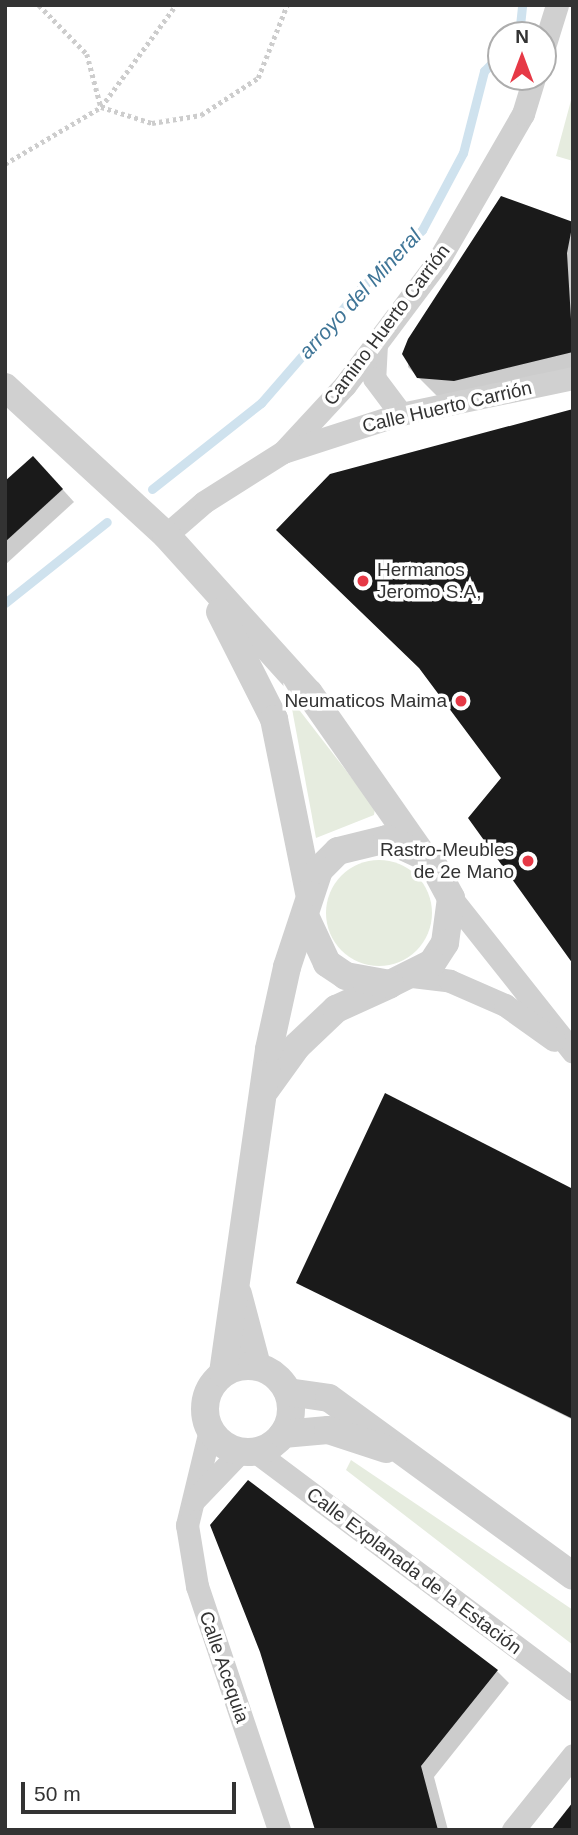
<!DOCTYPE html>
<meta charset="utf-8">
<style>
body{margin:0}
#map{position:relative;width:578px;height:1835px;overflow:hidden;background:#fff;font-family:Arial,sans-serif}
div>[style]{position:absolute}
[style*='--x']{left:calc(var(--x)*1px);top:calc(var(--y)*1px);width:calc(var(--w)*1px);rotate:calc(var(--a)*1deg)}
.green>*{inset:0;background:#e6ecdf}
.round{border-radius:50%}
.shadow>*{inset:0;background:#0003}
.stream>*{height:9px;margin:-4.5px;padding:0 4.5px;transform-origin:4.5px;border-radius:4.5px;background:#cfe2ee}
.building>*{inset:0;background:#1a1a1a}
.path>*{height:4.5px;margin-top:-2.25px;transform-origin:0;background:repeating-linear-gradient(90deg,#cdcdcd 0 3.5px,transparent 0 7px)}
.minor>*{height:23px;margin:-11.5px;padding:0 11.5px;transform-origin:11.5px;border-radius:11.5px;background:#d0d0d0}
.tertiary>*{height:28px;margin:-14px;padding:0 14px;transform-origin:14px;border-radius:14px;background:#d0d0d0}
.tertiary>.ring{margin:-14px;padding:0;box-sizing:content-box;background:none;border:28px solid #d0d0d0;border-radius:50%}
.dots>*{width:19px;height:19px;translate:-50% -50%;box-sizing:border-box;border:4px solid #fff;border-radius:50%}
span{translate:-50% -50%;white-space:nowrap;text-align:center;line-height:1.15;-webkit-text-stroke:7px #fff;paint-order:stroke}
.street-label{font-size:19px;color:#333}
.poi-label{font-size:19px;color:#333}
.left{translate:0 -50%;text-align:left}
.right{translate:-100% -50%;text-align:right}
.water-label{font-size:21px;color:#3f7597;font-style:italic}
.frame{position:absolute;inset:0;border:7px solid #333;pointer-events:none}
.north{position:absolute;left:487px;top:21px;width:70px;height:70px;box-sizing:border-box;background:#fff;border:2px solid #adadad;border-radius:50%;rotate:0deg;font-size:19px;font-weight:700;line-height:28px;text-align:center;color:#333}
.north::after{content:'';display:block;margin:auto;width:24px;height:32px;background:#e63946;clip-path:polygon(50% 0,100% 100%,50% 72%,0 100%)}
.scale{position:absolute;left:21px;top:1782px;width:215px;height:32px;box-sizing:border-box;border:4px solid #333;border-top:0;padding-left:9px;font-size:21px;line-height:24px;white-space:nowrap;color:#333;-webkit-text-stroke:5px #fff;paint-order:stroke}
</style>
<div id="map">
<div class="green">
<i style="clip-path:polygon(573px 93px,573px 161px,556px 156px)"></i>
<i style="clip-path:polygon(290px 698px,375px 808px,374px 815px,316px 838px)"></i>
<i class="round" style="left:326px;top:860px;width:106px;height:106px"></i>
<i style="clip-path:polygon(351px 1460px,573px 1610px,573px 1645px,346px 1470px)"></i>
</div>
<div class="shadow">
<i style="clip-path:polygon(502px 199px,573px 225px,573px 378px,437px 396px,408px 367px,409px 339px)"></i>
<i style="clip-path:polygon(45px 470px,74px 502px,5px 565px,5px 483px)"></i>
<i style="clip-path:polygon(573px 1191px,573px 1420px,298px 1283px)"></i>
<i style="clip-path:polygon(497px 1671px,509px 1683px,434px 1777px,448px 1830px,317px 1830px)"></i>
</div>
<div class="stream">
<i style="--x:519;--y:35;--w:30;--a:-84"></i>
<i style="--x:152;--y:489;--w:139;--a:-38.3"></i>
<i style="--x:261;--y:403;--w:151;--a:-49"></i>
<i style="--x:360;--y:289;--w:86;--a:-43.6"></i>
<i style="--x:422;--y:230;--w:87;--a:-62"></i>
<i style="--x:463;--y:153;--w:85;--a:-75.6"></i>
<i style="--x:484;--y:71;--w:24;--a:-45"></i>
<i style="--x:5;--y:603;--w:130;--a:-38.5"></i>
</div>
<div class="building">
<i style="clip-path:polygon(501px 196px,573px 222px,567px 253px,573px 352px,454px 381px,417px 378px,402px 354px,408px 339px)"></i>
<i style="clip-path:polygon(573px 409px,573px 964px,468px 818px,501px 778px,419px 668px,276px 530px,330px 474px)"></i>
<i style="clip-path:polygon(33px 456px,63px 489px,5px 542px,5px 481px)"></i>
<i style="clip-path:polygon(385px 1093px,573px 1189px,573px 1419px,296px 1283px)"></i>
<i style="clip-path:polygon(248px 1480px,498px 1670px,421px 1766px,438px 1830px,315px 1830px,260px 1652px,210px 1525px)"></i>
<i style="clip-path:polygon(573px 1802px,573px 1830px,551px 1830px)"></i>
</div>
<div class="path">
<i style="--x:39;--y:5;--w:69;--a:45.6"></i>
<i style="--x:87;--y:54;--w:55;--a:75.2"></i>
<i style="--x:101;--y:107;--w:127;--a:-53.7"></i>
<i style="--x:5;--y:164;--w:112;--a:-30.7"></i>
<i style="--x:101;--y:107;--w:53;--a:17.4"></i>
<i style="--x:152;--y:123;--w:50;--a:-9.3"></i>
<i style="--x:201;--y:115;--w:68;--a:-33"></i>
<i style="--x:258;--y:78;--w:79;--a:-68.3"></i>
</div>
<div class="minor">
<i style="--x:543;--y:50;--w:47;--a:-72.7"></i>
<i style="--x:376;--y:344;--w:34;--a:93"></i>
<i style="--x:374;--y:378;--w:45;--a:53.1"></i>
<i style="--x:283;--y:452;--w:91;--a:-47.2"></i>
<i style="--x:345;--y:385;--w:155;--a:-53.1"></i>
<i style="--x:438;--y:261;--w:170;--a:-60"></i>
<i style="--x:523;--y:114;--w:39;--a:-73"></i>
<i style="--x:166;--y:535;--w:50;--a:-41"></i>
<i style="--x:204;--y:502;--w:93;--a:-32.3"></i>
<i style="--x:283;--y:452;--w:124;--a:-17.9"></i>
<i style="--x:401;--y:414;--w:176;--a:-11.8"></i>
<i style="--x:451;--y:898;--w:196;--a:51.6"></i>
<i style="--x:412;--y:976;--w:38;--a:7"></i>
<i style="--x:450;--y:981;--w:60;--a:23.6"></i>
<i style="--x:505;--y:1005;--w:60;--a:35.5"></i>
<i style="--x:210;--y:1430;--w:98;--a:103.6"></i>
<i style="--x:187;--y:1525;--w:62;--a:80.7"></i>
<i style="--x:197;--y:1586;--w:257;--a:71.4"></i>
<i style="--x:256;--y:1452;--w:396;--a:36.8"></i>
<i style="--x:195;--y:1499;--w:65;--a:-46.2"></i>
<i style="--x:513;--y:1830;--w:96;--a:-51.3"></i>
</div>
<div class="tertiary">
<i style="--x:5;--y:387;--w:219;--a:42.6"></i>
<i style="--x:166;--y:535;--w:213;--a:47.9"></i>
<i style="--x:309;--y:693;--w:192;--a:55"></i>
<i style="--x:220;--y:612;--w:120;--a:63.2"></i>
<i style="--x:274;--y:719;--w:177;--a:78.6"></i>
<i style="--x:266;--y:1089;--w:53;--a:-54.2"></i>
<i style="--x:297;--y:1046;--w:54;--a:-43.5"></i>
<i style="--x:336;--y:1009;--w:58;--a:-24.4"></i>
<i style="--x:238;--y:1294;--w:74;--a:75.2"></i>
<i class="ring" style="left:205px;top:1366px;width:58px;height:58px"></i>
<i style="--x:223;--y:1373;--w:327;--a:-81.9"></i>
<i style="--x:269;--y:1049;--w:84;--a:-77.6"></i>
<i style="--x:287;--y:967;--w:102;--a:-71.7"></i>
<i style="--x:319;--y:870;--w:27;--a:-45"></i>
<i style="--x:338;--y:851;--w:50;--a:-13.8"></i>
<i style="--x:387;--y:839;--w:47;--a:24.9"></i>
<i style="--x:430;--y:859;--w:44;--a:61.7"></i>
<i style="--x:451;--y:898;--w:45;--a:97.6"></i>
<i style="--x:445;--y:943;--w:24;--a:123"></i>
<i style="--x:432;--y:963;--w:47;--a:153.4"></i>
<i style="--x:390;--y:984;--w:45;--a:-169.7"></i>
<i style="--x:346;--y:976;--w:23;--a:-146"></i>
<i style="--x:327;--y:963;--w:50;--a:-115"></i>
<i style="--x:288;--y:1392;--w:41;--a:8.3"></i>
<i style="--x:329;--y:1398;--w:302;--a:36.1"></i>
<i style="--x:283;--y:1434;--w:45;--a:-5.1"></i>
<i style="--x:328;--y:1430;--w:61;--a:18.1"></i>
</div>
<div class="dots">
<i style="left:363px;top:581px;background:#e63946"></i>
<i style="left:461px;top:701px;background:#e63946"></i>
<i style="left:528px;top:861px;background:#e63946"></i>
</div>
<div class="street-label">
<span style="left:387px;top:325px;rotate:-53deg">Camino Huerto Carrión</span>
<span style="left:447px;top:407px;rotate:-13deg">Calle Huerto Carrión</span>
<span style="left:414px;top:1571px;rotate:37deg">Calle Explanada de la Estación</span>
<span style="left:224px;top:1667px;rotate:71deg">Calle Acequia</span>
</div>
<div class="poi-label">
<span class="left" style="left:377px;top:581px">Hermanos<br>Jeromo S.A,</span>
<span class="right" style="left:447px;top:701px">Neumaticos Maima</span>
<span class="right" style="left:514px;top:861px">Rastro-Meubles<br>de 2e Mano</span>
</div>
<div class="water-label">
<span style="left:360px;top:294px;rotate:-47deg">arroyo del Mineral</span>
</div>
<div class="frame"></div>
<div class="north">N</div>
<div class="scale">50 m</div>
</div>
